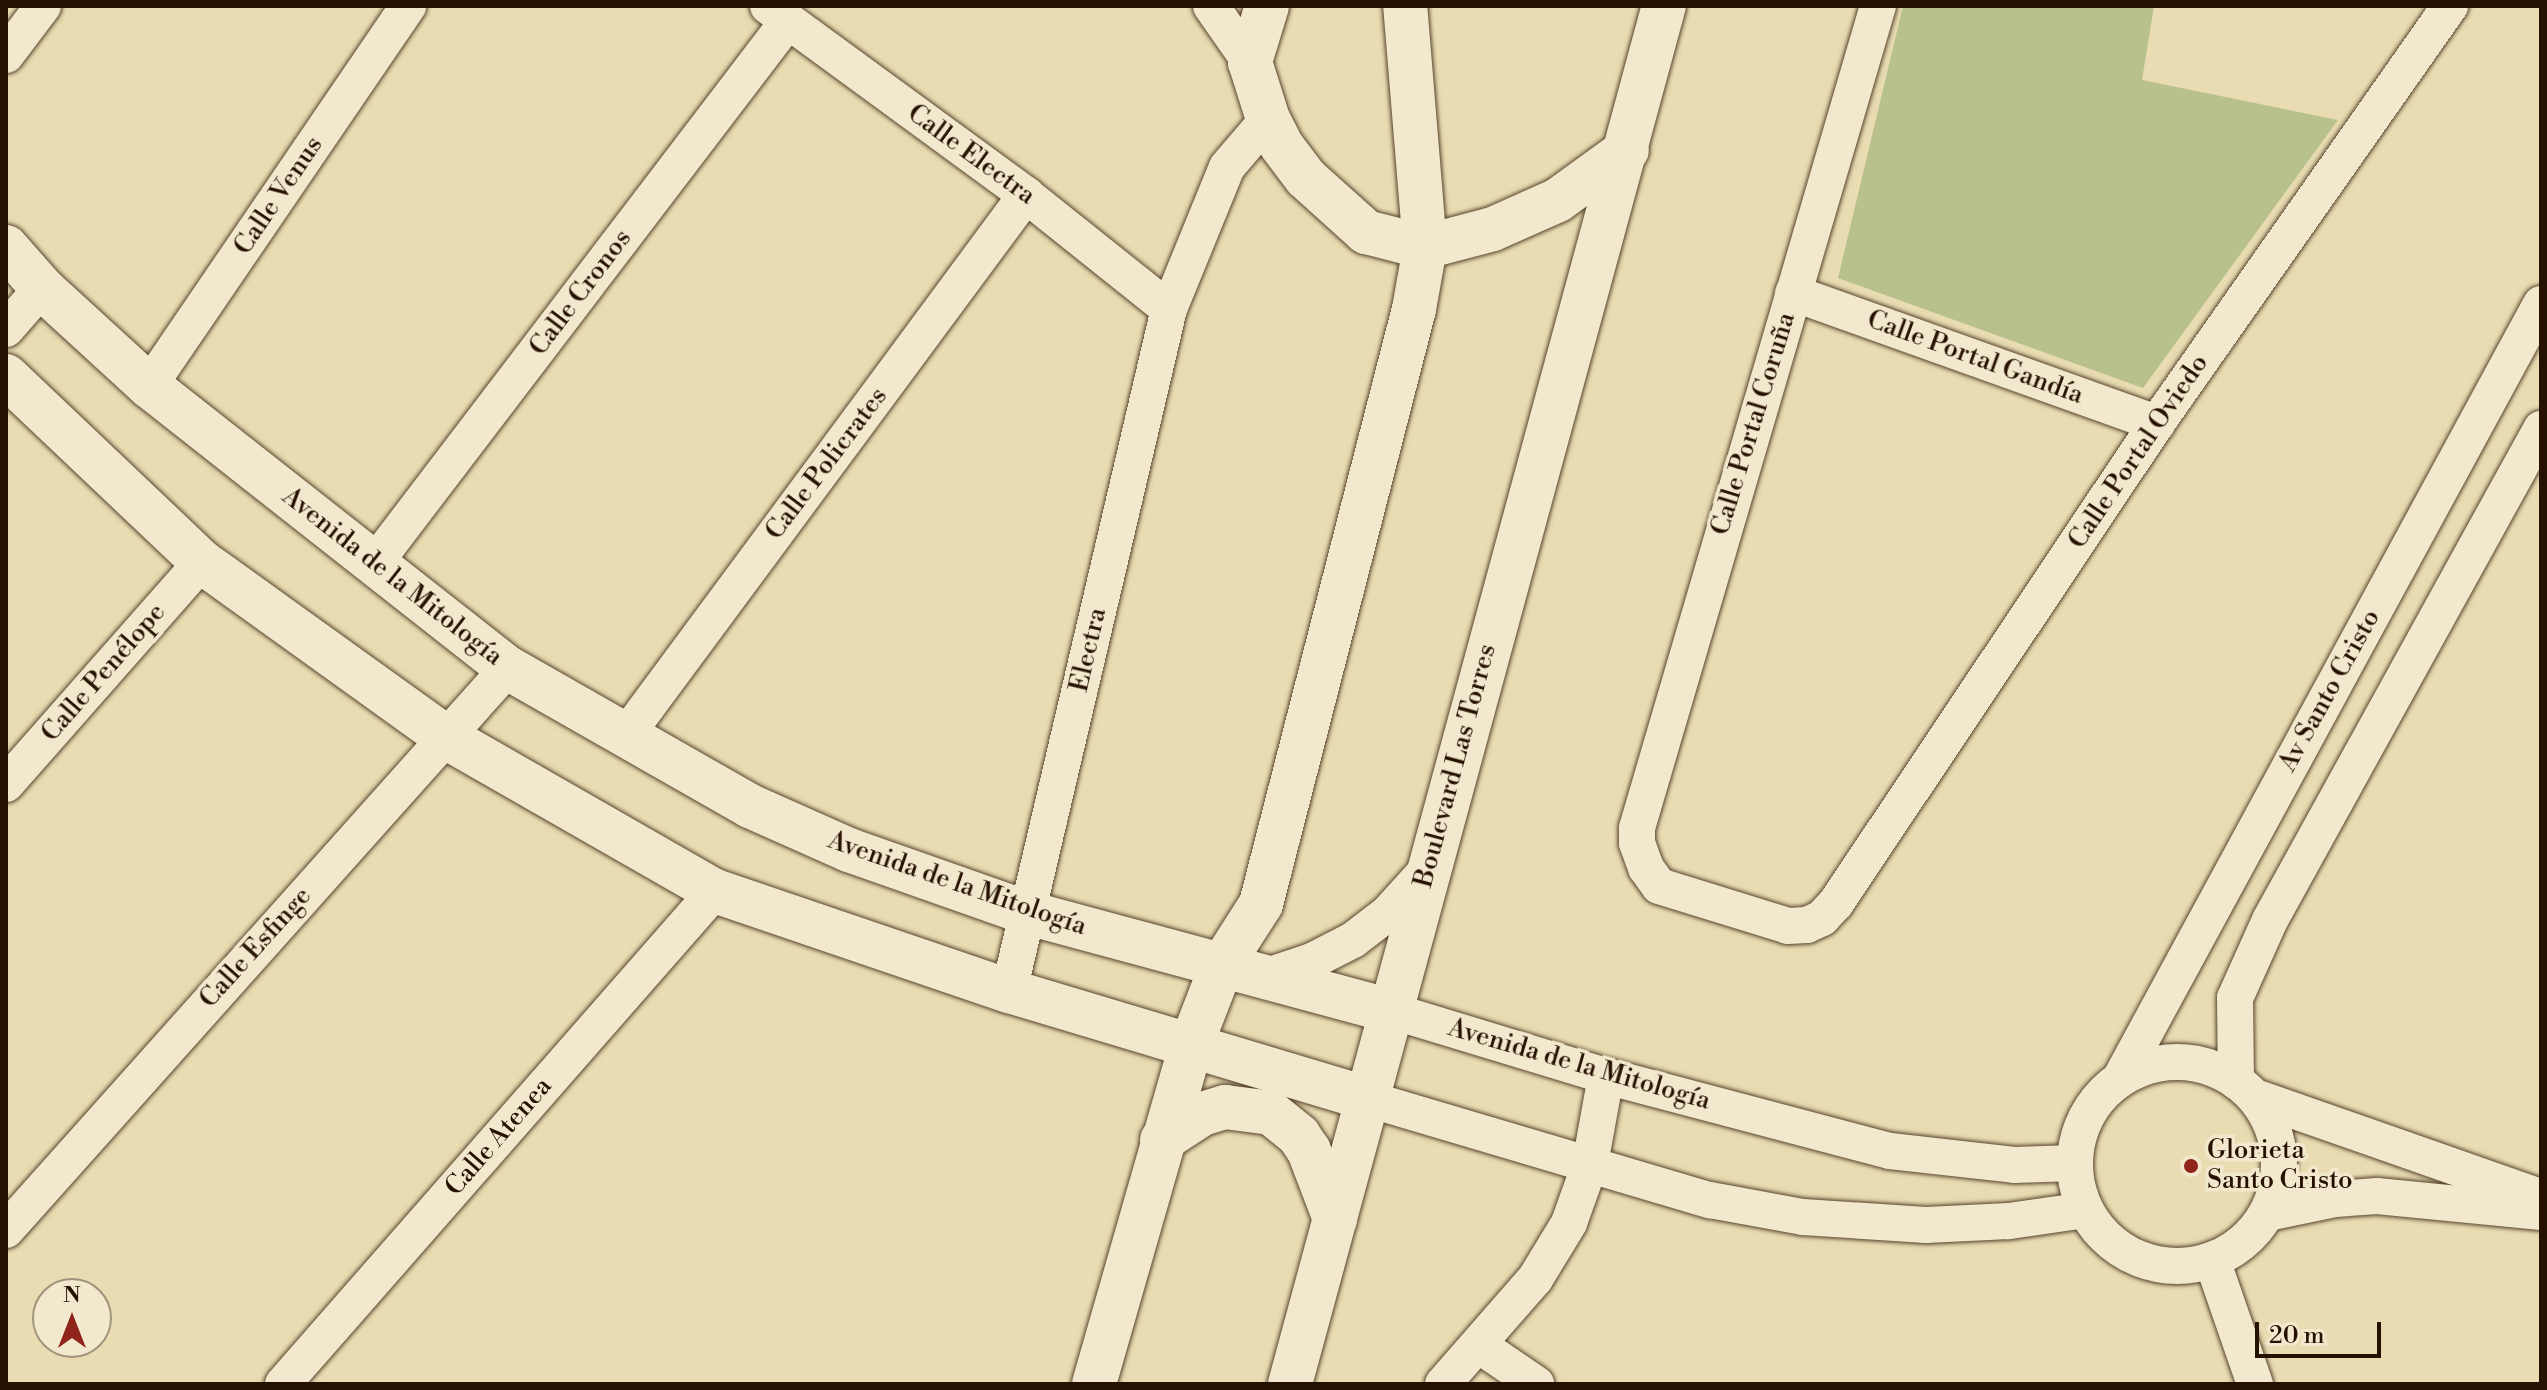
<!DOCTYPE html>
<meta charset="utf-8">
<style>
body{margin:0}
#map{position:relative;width:2547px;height:1390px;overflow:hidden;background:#e9dcb2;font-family:"Libre Bodoni",serif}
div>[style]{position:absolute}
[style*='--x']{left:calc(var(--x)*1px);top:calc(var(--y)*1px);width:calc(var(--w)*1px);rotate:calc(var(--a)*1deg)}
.green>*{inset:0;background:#b8c08b}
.roads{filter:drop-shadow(0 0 2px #57442d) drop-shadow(0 0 2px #57442d)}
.minor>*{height:36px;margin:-18px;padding:0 18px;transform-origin:18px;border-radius:18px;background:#f1e8cd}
.minor>.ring{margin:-18px;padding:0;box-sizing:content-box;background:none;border:36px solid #f1e8cd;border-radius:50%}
.tertiary>*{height:44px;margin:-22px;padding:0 22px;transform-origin:22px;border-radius:22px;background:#f1e8cd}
.secondary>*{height:44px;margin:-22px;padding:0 22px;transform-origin:22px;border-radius:22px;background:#f1e8cd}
.dots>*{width:22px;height:22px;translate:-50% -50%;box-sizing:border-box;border:4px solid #f1e8cd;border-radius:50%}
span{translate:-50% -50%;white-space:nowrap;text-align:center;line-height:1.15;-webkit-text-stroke:7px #f1e8cd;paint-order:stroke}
.street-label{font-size:26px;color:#261101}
.poi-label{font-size:26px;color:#261101}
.left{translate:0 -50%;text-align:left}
.frame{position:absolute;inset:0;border:8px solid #261101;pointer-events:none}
.north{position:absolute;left:32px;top:1278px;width:80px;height:80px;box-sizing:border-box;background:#f1e8cd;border:2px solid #a0927b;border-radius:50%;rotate:0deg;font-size:22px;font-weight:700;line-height:32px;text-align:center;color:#261101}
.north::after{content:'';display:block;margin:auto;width:28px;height:36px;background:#8f2418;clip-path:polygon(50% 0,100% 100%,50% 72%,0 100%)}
.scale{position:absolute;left:2255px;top:1322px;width:126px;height:36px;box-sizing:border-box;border:4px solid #261101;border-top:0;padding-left:10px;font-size:24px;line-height:28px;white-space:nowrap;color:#261101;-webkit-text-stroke:6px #f1e8cd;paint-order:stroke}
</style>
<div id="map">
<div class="green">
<i style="clip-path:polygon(1903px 6px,2154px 6px,2142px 80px,2338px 120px,2143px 388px,1838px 278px)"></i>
</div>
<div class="roads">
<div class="minor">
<i style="--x:768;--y:6;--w:320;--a:36.2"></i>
<i style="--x:1026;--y:195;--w:183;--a:38.6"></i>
<i style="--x:1211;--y:6;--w:68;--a:55.1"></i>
<i style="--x:1878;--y:6;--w:857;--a:106.34"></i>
<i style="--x:1637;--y:828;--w:15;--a:90"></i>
<i style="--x:1637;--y:843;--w:27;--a:70"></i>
<i style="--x:1646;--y:868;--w:22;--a:54"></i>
<i style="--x:1659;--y:886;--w:135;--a:17.2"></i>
<i style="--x:1788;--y:926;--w:19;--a:-3"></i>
<i style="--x:1807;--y:925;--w:17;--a:-25"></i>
<i style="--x:1822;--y:918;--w:21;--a:-47"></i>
<i style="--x:1836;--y:903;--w:577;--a:-56.23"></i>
<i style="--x:2157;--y:423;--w:510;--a:-54.91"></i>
<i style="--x:6;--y:55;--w:61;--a:-52.9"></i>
<i style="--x:1793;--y:293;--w:387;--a:19.7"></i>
<i style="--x:6;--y:329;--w:55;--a:-48.7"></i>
<i style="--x:149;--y:386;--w:460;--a:-55.7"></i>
<i style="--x:374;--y:564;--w:683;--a:-52.68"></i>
<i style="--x:627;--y:734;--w:671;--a:-53.49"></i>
<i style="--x:6;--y:784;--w:296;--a:-48.6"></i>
<i style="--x:1264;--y:977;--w:51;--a:-18.4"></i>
<i style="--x:1312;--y:961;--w:46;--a:-27.1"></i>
<i style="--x:1353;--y:940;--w:44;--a:-37.6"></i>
<i style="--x:1388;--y:913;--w:57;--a:-47.9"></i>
<i style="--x:1009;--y:991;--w:701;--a:-76.8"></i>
<i style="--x:1169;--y:309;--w:153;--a:-67.8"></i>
<i style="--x:1227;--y:167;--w:63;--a:-49.5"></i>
<i style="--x:1392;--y:1011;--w:224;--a:16.9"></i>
<i style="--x:1606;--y:1076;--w:294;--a:14.8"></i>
<i style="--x:1890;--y:1151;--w:125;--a:6.4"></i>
<i style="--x:2014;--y:1165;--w:60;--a:-1.9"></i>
<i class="ring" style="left:2075px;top:1062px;width:168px;height:168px"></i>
<i style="--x:2120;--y:1079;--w:882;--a:-61.49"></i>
<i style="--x:2236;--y:1081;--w:83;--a:-90.7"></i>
<i style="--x:2235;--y:998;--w:85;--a:-65.8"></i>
<i style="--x:2270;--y:920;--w:561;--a:-61.1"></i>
<i style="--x:2255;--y:1097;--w:303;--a:19.3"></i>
<i style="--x:1368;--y:1099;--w:357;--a:16.5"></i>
<i style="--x:1710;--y:1200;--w:95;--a:10.4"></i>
<i style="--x:1803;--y:1217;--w:123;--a:3.7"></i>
<i style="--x:1926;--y:1225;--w:83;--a:-2.8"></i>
<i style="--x:2009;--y:1221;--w:77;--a:-8.2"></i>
<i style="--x:2267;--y:1213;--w:69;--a:-11.6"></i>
<i style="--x:2335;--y:1199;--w:42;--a:-4.1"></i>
<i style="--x:2377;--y:1196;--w:165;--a:5.6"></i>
<i style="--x:6;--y:1230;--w:754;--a:-48.23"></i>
<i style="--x:2212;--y:1260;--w:131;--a:70.9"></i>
<i style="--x:1480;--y:1346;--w:68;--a:34.2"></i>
<i style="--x:283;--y:1384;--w:655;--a:-48.77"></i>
<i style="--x:1443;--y:1384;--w:140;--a:-48.8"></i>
<i style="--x:1535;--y:1279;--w:66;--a:-58.7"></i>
<i style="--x:1569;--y:1223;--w:63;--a:-70.4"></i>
<i style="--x:1590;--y:1164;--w:89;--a:-79.7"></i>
</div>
<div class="tertiary">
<i style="--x:6;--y:247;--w:55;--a:48.7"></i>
<i style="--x:42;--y:288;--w:145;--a:42.5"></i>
<i style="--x:149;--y:386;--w:457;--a:38.2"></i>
<i style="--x:508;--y:668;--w:279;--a:29.7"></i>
<i style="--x:750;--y:806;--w:108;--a:24"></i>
<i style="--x:849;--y:850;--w:190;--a:19.4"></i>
<i style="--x:1028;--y:913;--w:377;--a:15.1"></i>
<i style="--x:6;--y:376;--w:270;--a:43.5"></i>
<i style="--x:202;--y:562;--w:298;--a:35.7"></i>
<i style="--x:444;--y:736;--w:312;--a:29.8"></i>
<i style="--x:715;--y:891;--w:311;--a:18.8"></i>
<i style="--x:1009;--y:991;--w:375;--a:16.7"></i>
<i style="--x:1162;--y:1140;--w:48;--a:-33"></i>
<i style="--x:1202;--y:1114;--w:24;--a:-17"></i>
<i style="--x:1225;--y:1107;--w:46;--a:7.4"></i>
<i style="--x:1271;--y:1113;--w:36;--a:39"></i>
<i style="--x:1299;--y:1136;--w:18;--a:56"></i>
<i style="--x:1309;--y:1151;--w:73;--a:69.1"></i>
</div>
<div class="secondary">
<i style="--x:1267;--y:6;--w:59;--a:106.9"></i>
<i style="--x:1250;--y:62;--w:60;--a:72.5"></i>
<i style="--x:1268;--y:119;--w:29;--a:63"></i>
<i style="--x:1281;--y:145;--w:41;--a:52.9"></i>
<i style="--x:1306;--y:178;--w:81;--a:42"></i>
<i style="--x:1366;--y:232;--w:61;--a:14.3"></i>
<i style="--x:1425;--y:247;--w:70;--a:-14.8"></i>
<i style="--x:1493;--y:229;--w:71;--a:-24"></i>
<i style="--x:1558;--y:200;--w:85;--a:-35.9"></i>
<i style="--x:1094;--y:1384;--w:353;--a:-74"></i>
<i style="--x:1191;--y:1045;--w:86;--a:-68.8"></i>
<i style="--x:1222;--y:965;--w:72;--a:-57.4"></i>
<i style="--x:1261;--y:904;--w:614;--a:-75.58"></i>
<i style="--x:1414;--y:309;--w:63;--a:-79.9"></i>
<i style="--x:1425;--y:247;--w:242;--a:-94.7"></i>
<i style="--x:1290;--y:1384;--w:1428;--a:-74.82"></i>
</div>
</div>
<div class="dots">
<i style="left:2191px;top:1166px;background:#8f2418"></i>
</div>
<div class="street-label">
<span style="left:971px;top:155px;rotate:36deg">Calle Electra</span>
<span style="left:279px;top:196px;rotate:-56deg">Calle Venus</span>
<span style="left:581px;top:293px;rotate:-53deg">Calle Cronos</span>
<span style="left:1975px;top:358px;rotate:20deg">Calle Portal Gandía</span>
<span style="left:1754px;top:424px;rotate:-73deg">Calle Portal Coruña</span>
<span style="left:2139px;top:452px;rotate:-56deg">Calle Portal Oviedo</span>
<span style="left:827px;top:464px;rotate:-53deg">Calle Policrates</span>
<span style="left:392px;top:577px;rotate:38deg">Avenida de la Mitología</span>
<span style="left:1089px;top:650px;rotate:-77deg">Electra</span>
<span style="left:104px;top:673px;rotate:-49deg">Calle Penélope</span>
<span style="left:2330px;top:691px;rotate:-61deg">Av Santo Cristo</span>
<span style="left:1456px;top:766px;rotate:-75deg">Boulevard Las Torres</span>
<span style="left:957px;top:884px;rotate:19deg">Avenida de la Mitología</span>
<span style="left:256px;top:948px;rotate:-48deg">Calle Esfinge</span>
<span style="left:1579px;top:1065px;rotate:16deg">Avenida de la Mitología</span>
<span style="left:499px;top:1137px;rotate:-49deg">Calle Atenea</span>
</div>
<div class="poi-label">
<span class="left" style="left:2207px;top:1166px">Glorieta<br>Santo Cristo</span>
</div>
<div class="frame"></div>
<div class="north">N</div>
<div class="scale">20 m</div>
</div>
